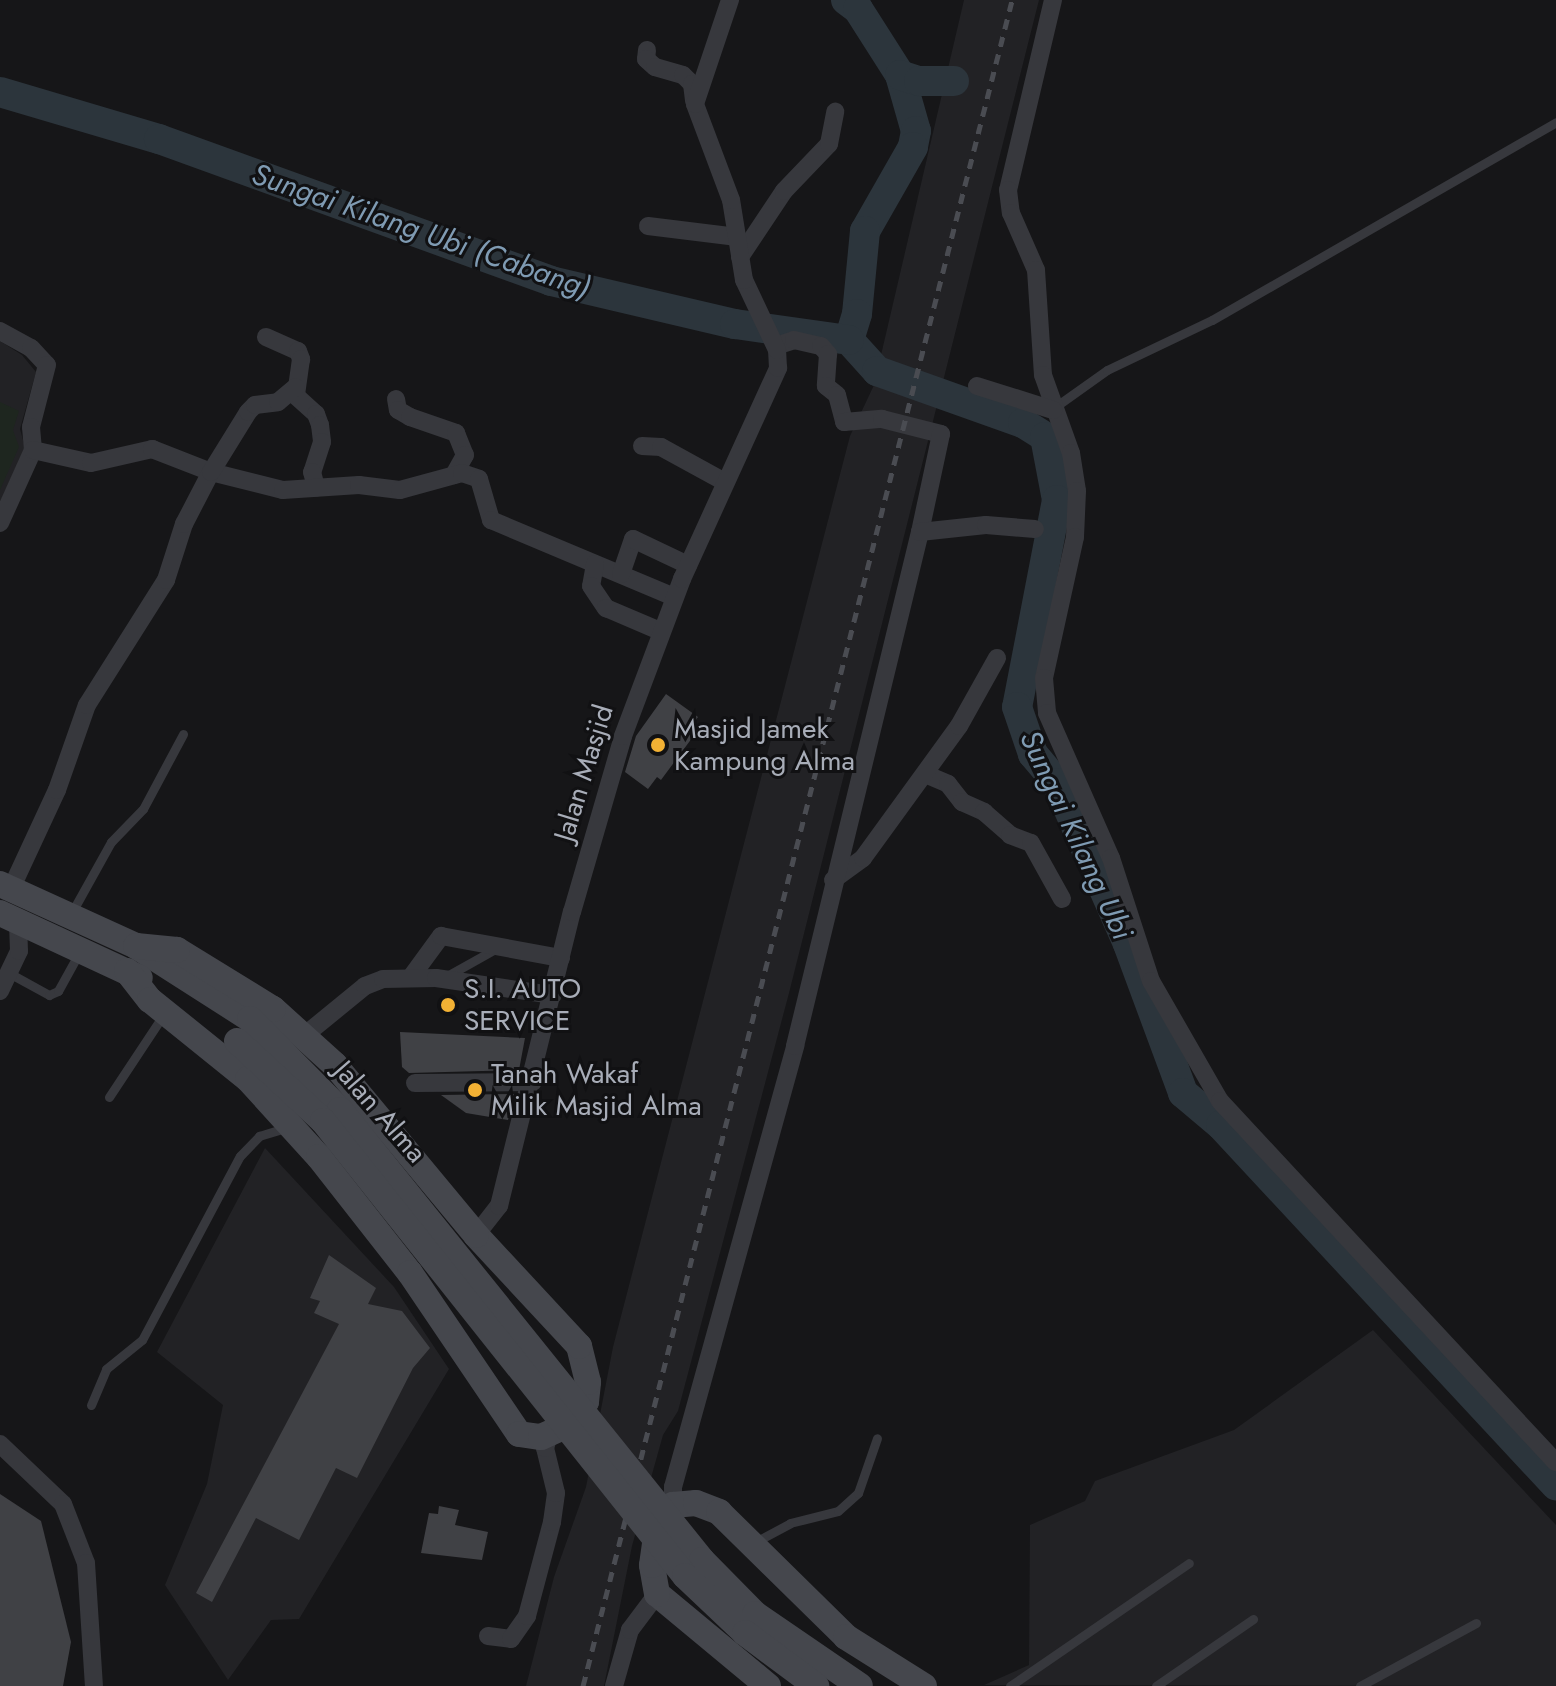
<!DOCTYPE html>
<style>
body{margin:0}
#map{position:relative;width:1556px;height:1686px;overflow:hidden;background:#161618;font-family:Jost,sans-serif}
div>[style]{position:absolute}
[style*='--x']{left:calc(var(--x)*1px);top:calc(var(--y)*1px);width:calc(var(--w)*1px);rotate:calc(var(--a)*1deg)}
.built>*{inset:0;background:#222225}
.green>*{inset:0;background:#1e261f}
.river>*{height:30px;margin:-15px;padding:0 15px;transform-origin:15px;border-radius:15px;background:#2c353c}
.building>*{inset:0;background:#404145}
.service>*{height:9px;margin:-4.5px;padding:0 4.5px;transform-origin:4.5px;border-radius:4.5px;background:#37383d}
.minor>*{height:18px;margin:-9px;padding:0 9px;transform-origin:9px;border-radius:9px;background:#37383d}
.secondary>*{height:26px;margin:-13px;padding:0 13px;transform-origin:13px;border-radius:13px;background:#45474d}
.rail>*{height:5px;margin-top:-2.5px;transform-origin:0;background:repeating-linear-gradient(90deg,#4a4c52 0 10px,transparent 0 18px)}
.secondary-bridge>*{height:26px;margin:-13px;padding:0 13px;transform-origin:13px;border-radius:13px;background:#45474d}
.dots>*{width:22px;height:22px;translate:-50% -50%;box-sizing:border-box;border:4px solid #111113;border-radius:50%}
span{translate:-50% -50%;white-space:nowrap;text-align:center;line-height:1.15;-webkit-text-stroke:6px #111113;paint-order:stroke}
.poi-label{font-size:28px;color:#a8adb8}
.left{translate:0 -50%;text-align:left}
.street-label{font-size:28px;color:#a8adb8}
.water-label{font-size:30px;color:#7f9bb3;font-style:italic}
</style>
<div id="map">
<div class="built">
<i style="clip-path:polygon(964px 0,1039px 0,789px 993px,678px 1411px,663px 1435px,632px 1546px,604px 1686px,526px 1686px,554px 1577px,586px 1487px,613px 1347px,850px 436px,874px 385px)"></i>
<i style="clip-path:polygon(0 341px,22px 355px,36px 372px,20px 429px,25px 447px,0 502px)"></i>
<i style="clip-path:polygon(265px 1148px,394px 1287px,449px 1369px,299px 1619px,271px 1620px,228px 1680px,165px 1585px,207px 1484px,223px 1405px,157px 1352px)"></i>
<i style="clip-path:polygon(1373px 1330px,1556px 1525px,1556px 1686px,984px 1685px,1029px 1665px,1030px 1525px,1085px 1501px,1095px 1481px,1234px 1430px)"></i>
</div>
<div class="green">
<i style="clip-path:polygon(0 402px,19px 411px,13px 430px,19px 447px,0 490px)"></i>
</div>
<div class="river">
<i style="--x:846;--y:0;--w:15;--a:37"></i>
<i style="--x:858;--y:9;--w:78;--a:57.5"></i>
<i style="--x:900;--y:75;--w:58;--a:74.1"></i>
<i style="--x:916;--y:131;--w:16;--a:101"></i>
<i style="--x:913;--y:147;--w:97;--a:119.7"></i>
<i style="--x:865;--y:231;--w:83;--a:95.5"></i>
<i style="--x:857;--y:314;--w:27;--a:107"></i>
<i style="--x:849;--y:340;--w:42;--a:47.9"></i>
<i style="--x:877;--y:371;--w:155;--a:19.6"></i>
<i style="--x:1023;--y:423;--w:26;--a:32"></i>
<i style="--x:1045;--y:437;--w:64;--a:79.2"></i>
<i style="--x:1057;--y:500;--w:211;--a:100.9"></i>
<i style="--x:1017;--y:707;--w:50;--a:71.2"></i>
<i style="--x:1033;--y:754;--w:38;--a:50"></i>
<i style="--x:1057;--y:783;--w:176;--a:66.2"></i>
<i style="--x:1128;--y:944;--w:159;--a:69.7"></i>
<i style="--x:1183;--y:1093;--w:50;--a:40.1"></i>
<i style="--x:1221;--y:1125;--w:492;--a:47.1"></i>
<i style="--x:900;--y:75;--w:20;--a:18"></i>
<i style="--x:919;--y:81;--w:35;--a:0"></i>
<i style="--x:0;--y:92;--w:166;--a:16.5"></i>
<i style="--x:159;--y:139;--w:417;--a:19.9"></i>
<i style="--x:551;--y:281;--w:189;--a:13.2"></i>
<i style="--x:735;--y:324;--w:115;--a:8"></i>
</div>
<div class="building">
<i style="clip-path:polygon(666px 694px,698px 717px,689px 730px,695px 734px,661px 780px,657px 777px,648px 789px,625px 772px,636px 736px)"></i>
<i style="clip-path:polygon(400px 1032px,525px 1038px,519px 1070px,409px 1073px,402px 1067px)"></i>
<i style="clip-path:polygon(514px 1094px,508px 1120px,466px 1113px,441px 1095px)"></i>
<i style="clip-path:polygon(329px 1255px,376px 1288px,368px 1304px,402px 1311px,430px 1348px,413px 1368px,357px 1478px,336px 1468px,299px 1540px,256px 1518px,212px 1602px,196px 1593px,339px 1324px,314px 1313px,320px 1301px,310px 1298px)"></i>
<i style="clip-path:polygon(0 1494px,41px 1521px,71px 1642px,63px 1686px,0 1686px)"></i>
<i style="clip-path:polygon(439px 1506px,459px 1510px,455px 1525px,488px 1532px,482px 1560px,421px 1553px,429px 1513px,438px 1514px)"></i>
</div>
<div class="service">
<i style="--x:1055;--y:407;--w:64;--a:-35.4"></i>
<i style="--x:1107;--y:370;--w:116;--a:-25.5"></i>
<i style="--x:1212;--y:320;--w:397;--a:-29.9"></i>
<i style="--x:72;--y:912;--w:80;--a:-60.9"></i>
<i style="--x:111;--y:842;--w:46;--a:-45.9"></i>
<i style="--x:143;--y:809;--w:85;--a:-61.9"></i>
<i style="--x:9;--y:973;--w:46;--a:28.8"></i>
<i style="--x:49;--y:995;--w:10;--a:-24"></i>
<i style="--x:58;--y:991;--w:43;--a:-61.1"></i>
<i style="--x:447;--y:976;--w:57;--a:-29.2"></i>
<i style="--x:109;--y:1097;--w:100;--a:-56.5"></i>
<i style="--x:91;--y:1405;--w:39;--a:-67"></i>
<i style="--x:106;--y:1369;--w:46;--a:-38.9"></i>
<i style="--x:142;--y:1340;--w:208;--a:-62"></i>
<i style="--x:240;--y:1156;--w:28;--a:-46"></i>
<i style="--x:259;--y:1136;--w:27;--a:-17"></i>
<i style="--x:755;--y:1542;--w:40;--a:-28"></i>
<i style="--x:790;--y:1523;--w:49;--a:-14"></i>
<i style="--x:838;--y:1511;--w:27;--a:-42"></i>
<i style="--x:858;--y:1493;--w:58;--a:-70.9"></i>
<i style="--x:1010;--y:1686;--w:217;--a:-34.5"></i>
<i style="--x:1156;--y:1686;--w:118;--a:-34.6"></i>
<i style="--x:1360;--y:1686;--w:132;--a:-28.5"></i>
</div>
<div class="minor">
<i style="--x:1053;--y:0;--w:195;--a:103.3"></i>
<i style="--x:1008;--y:190;--w:23;--a:83"></i>
<i style="--x:1011;--y:213;--w:62;--a:66.3"></i>
<i style="--x:1036;--y:270;--w:105;--a:86.2"></i>
<i style="--x:1043;--y:375;--w:83;--a:70.3"></i>
<i style="--x:1071;--y:453;--w:38;--a:81"></i>
<i style="--x:1077;--y:491;--w:46;--a:92.5"></i>
<i style="--x:1075;--y:537;--w:144;--a:102.4"></i>
<i style="--x:1044;--y:678;--w:35;--a:85"></i>
<i style="--x:1047;--y:713;--w:158;--a:66.2"></i>
<i style="--x:1111;--y:858;--w:129;--a:72"></i>
<i style="--x:1151;--y:981;--w:138;--a:60.1"></i>
<i style="--x:1220;--y:1101;--w:493;--a:47.1"></i>
<i style="--x:647;--y:50;--w:9;--a:96"></i>
<i style="--x:646;--y:59;--w:12;--a:42"></i>
<i style="--x:655;--y:67;--w:29;--a:16"></i>
<i style="--x:683;--y:75;--w:13;--a:45"></i>
<i style="--x:692;--y:84;--w:17;--a:83"></i>
<i style="--x:648;--y:226;--w:90;--a:7"></i>
<i style="--x:740;--y:257;--w:79;--a:-56.3"></i>
<i style="--x:784;--y:191;--w:65;--a:-46.2"></i>
<i style="--x:829;--y:144;--w:33;--a:-79"></i>
<i style="--x:0;--y:331;--w:35;--a:29"></i>
<i style="--x:31;--y:348;--w:23;--a:47"></i>
<i style="--x:47;--y:365;--w:64;--a:104.5"></i>
<i style="--x:31;--y:427;--w:23;--a:85"></i>
<i style="--x:33;--y:450;--w:80;--a:114.3"></i>
<i style="--x:266;--y:337;--w:35;--a:24"></i>
<i style="--x:298;--y:351;--w:9;--a:69"></i>
<i style="--x:301;--y:359;--w:37;--a:98"></i>
<i style="--x:296;--y:396;--w:27;--a:42"></i>
<i style="--x:316;--y:414;--w:12;--a:70"></i>
<i style="--x:320;--y:425;--w:17;--a:83"></i>
<i style="--x:322;--y:442;--w:32;--a:108"></i>
<i style="--x:312;--y:472;--w:16;--a:75"></i>
<i style="--x:776;--y:346;--w:19;--a:-18"></i>
<i style="--x:794;--y:340;--w:28;--a:13"></i>
<i style="--x:821;--y:346;--w:11;--a:49"></i>
<i style="--x:828;--y:354;--w:32;--a:94"></i>
<i style="--x:826;--y:386;--w:14;--a:39"></i>
<i style="--x:837;--y:395;--w:28;--a:75"></i>
<i style="--x:844;--y:422;--w:38;--a:-5"></i>
<i style="--x:882;--y:419;--w:61;--a:14.3"></i>
<i style="--x:941;--y:434;--w:100;--a:102.1"></i>
<i style="--x:977;--y:386;--w:80;--a:17.5"></i>
<i style="--x:396;--y:399;--w:11;--a:80"></i>
<i style="--x:398;--y:410;--w:14;--a:30"></i>
<i style="--x:410;--y:417;--w:49;--a:19.2"></i>
<i style="--x:456;--y:433;--w:24;--a:68"></i>
<i style="--x:465;--y:455;--w:23;--a:119"></i>
<i style="--x:642;--y:446;--w:19;--a:3"></i>
<i style="--x:661;--y:447;--w:73;--a:28.7"></i>
<i style="--x:33;--y:450;--w:59;--a:12.6"></i>
<i style="--x:91;--y:463;--w:63;--a:-12.9"></i>
<i style="--x:152;--y:449;--w:63;--a:21.3"></i>
<i style="--x:211;--y:472;--w:74;--a:14"></i>
<i style="--x:283;--y:490;--w:76;--a:-3.8"></i>
<i style="--x:359;--y:485;--w:41;--a:7"></i>
<i style="--x:400;--y:490;--w:64;--a:-15.3"></i>
<i style="--x:462;--y:473;--w:18;--a:19"></i>
<i style="--x:479;--y:479;--w:43;--a:73.7"></i>
<i style="--x:491;--y:520;--w:199;--a:22.8"></i>
<i style="--x:595;--y:564;--w:22;--a:100"></i>
<i style="--x:591;--y:586;--w:27;--a:56"></i>
<i style="--x:606;--y:608;--w:59;--a:23.1"></i>
<i style="--x:621;--y:574;--w:37;--a:-71"></i>
<i style="--x:633;--y:539;--w:61;--a:25.3"></i>
<i style="--x:925;--y:774;--w:25;--a:23"></i>
<i style="--x:948;--y:784;--w:23;--a:52"></i>
<i style="--x:962;--y:802;--w:24;--a:24"></i>
<i style="--x:984;--y:812;--w:35;--a:41"></i>
<i style="--x:1010;--y:835;--w:22;--a:21"></i>
<i style="--x:1031;--y:843;--w:64;--a:61"></i>
<i style="--x:833;--y:880;--w:37;--a:-36"></i>
<i style="--x:863;--y:858;--w:163;--a:-54"></i>
<i style="--x:959;--y:726;--w:78;--a:-60.8"></i>
<i style="--x:11;--y:889;--w:109;--a:-65.1"></i>
<i style="--x:57;--y:790;--w:90;--a:-70.6"></i>
<i style="--x:87;--y:705;--w:148;--a:-57.7"></i>
<i style="--x:166;--y:580;--w:59;--a:-72.2"></i>
<i style="--x:184;--y:524;--w:59;--a:-62.6"></i>
<i style="--x:211;--y:472;--w:70;--a:-58.3"></i>
<i style="--x:248;--y:412;--w:10;--a:-45"></i>
<i style="--x:255;--y:405;--w:23;--a:-7"></i>
<i style="--x:278;--y:402;--w:23;--a:-40"></i>
<i style="--x:411;--y:977;--w:51;--a:-53.8"></i>
<i style="--x:441;--y:936;--w:122;--a:10.4"></i>
<i style="--x:0;--y:991;--w:44;--a:-64.6"></i>
<i style="--x:19;--y:951;--w:29;--a:-92"></i>
<i style="--x:305;--y:1035;--w:77;--a:-39.2"></i>
<i style="--x:365;--y:986;--w:19;--a:-21"></i>
<i style="--x:383;--y:979;--w:53;--a:-1.1"></i>
<i style="--x:436;--y:978;--w:118;--a:8.3"></i>
<i style="--x:415;--y:1083;--w:118;--a:-0.5"></i>
<i style="--x:476;--y:1235;--w:37;--a:-52"></i>
<i style="--x:499;--y:1206;--w:303;--a:-76.1"></i>
<i style="--x:572;--y:912;--w:183;--a:-73.8"></i>
<i style="--x:623;--y:736;--w:168;--a:-69.4"></i>
<i style="--x:682;--y:579;--w:232;--a:-65.5"></i>
<i style="--x:778;--y:368;--w:18;--a:-93"></i>
<i style="--x:777;--y:350;--w:77;--a:-115.2"></i>
<i style="--x:744;--y:280;--w:81;--a:-99.2"></i>
<i style="--x:731;--y:200;--w:103;--a:-110.6"></i>
<i style="--x:695;--y:104;--w:110;--a:-71.4"></i>
<i style="--x:0;--y:1444;--w:87;--a:43.6"></i>
<i style="--x:63;--y:1504;--w:63;--a:68.7"></i>
<i style="--x:86;--y:1563;--w:123;--a:86.3"></i>
<i style="--x:673;--y:1505;--w:18;--a:-90"></i>
<i style="--x:673;--y:1487;--w:458;--a:-74.5"></i>
<i style="--x:795;--y:1046;--w:529;--a:-76.33"></i>
<i style="--x:920;--y:532;--w:66;--a:-6.1"></i>
<i style="--x:986;--y:525;--w:49;--a:4.7"></i>
<i style="--x:488;--y:1636;--w:23;--a:7"></i>
<i style="--x:511;--y:1639;--w:28;--a:-55"></i>
<i style="--x:527;--y:1616;--w:97;--a:-75.1"></i>
<i style="--x:552;--y:1522;--w:29;--a:-82"></i>
<i style="--x:556;--y:1493;--w:46;--a:-103.7"></i>
<i style="--x:545;--y:1448;--w:14;--a:-73"></i>
<i style="--x:614;--y:1686;--w:58;--a:-74.1"></i>
<i style="--x:630;--y:1630;--w:45;--a:-53.1"></i>
</div>
<div class="secondary">
<i style="--x:0;--y:884;--w:149;--a:24.5"></i>
<i style="--x:136;--y:946;--w:135;--a:32.6"></i>
<i style="--x:0;--y:913;--w:154;--a:24.9"></i>
<i style="--x:127;--y:971;--w:37;--a:52"></i>
<i style="--x:150;--y:1000;--w:126;--a:38.9"></i>
<i style="--x:248;--y:1079;--w:105;--a:47.7"></i>
<i style="--x:319;--y:1157;--w:147;--a:51.9"></i>
<i style="--x:410;--y:1273;--w:194;--a:55.9"></i>
<i style="--x:519;--y:1434;--w:22;--a:8"></i>
<i style="--x:541;--y:1437;--w:32;--a:-24"></i>
<i style="--x:570;--y:1424;--w:27;--a:-54"></i>
<i style="--x:586;--y:1402;--w:20;--a:-84"></i>
<i style="--x:588;--y:1382;--w:37;--a:-104"></i>
<i style="--x:579;--y:1346;--w:151;--a:-132.9"></i>
<i style="--x:476;--y:1235;--w:221;--a:-129.7"></i>
<i style="--x:335;--y:1065;--w:84;--a:-137.9"></i>
<i style="--x:273;--y:1009;--w:113;--a:-148.4"></i>
<i style="--x:177;--y:950;--w:41;--a:-174.4"></i>
<i style="--x:768;--y:1686;--w:144;--a:-140.3"></i>
<i style="--x:657;--y:1594;--w:29;--a:-100"></i>
<i style="--x:652;--y:1565;--w:34;--a:-82"></i>
<i style="--x:657;--y:1531;--w:31;--a:-58"></i>
<i style="--x:673;--y:1505;--w:23;--a:-5"></i>
<i style="--x:696;--y:1503;--w:25;--a:21"></i>
<i style="--x:719;--y:1512;--w:178;--a:44.5"></i>
<i style="--x:846;--y:1637;--w:92;--a:32.1"></i>
</div>
<div class="rail">
<i style="--x:583;--y:1686;--w:1740;--a:-75.72"></i>
</div>
<div class="secondary-bridge">
<i style="--x:250;--y:1019;--w:128;--a:45.3"></i>
<i style="--x:340;--y:1110;--w:578;--a:51.19"></i>
<i style="--x:702;--y:1560;--w:76;--a:45.5"></i>
<i style="--x:755;--y:1614;--w:127;--a:34.4"></i>
<i style="--x:237;--y:1041;--w:117;--a:42.9"></i>
<i style="--x:323;--y:1121;--w:581;--a:51.49"></i>
<i style="--x:685;--y:1576;--w:83;--a:43.5"></i>
<i style="--x:745;--y:1633;--w:89;--a:36.7"></i>
</div>
<div class="dots">
<i style="left:658px;top:745px;background:#f2b134"></i>
<i style="left:448px;top:1005px;background:#f2b134"></i>
<i style="left:475px;top:1090px;background:#f2b134"></i>
</div>
<div class="poi-label">
<span class="left" style="left:674px;top:745px">Masjid Jamek<br>Kampung Alma</span>
<span class="left" style="left:464px;top:1005px">S.I. AUTO<br>SERVICE</span>
<span class="left" style="left:491px;top:1090px">Tanah Wakaf<br>Milik Masjid Alma</span>
</div>
<div class="street-label">
<span style="left:584px;top:773px;rotate:-73deg">Jalan Masjid</span>
<span style="left:380px;top:1112px;rotate:49deg">Jalan Alma</span>
</div>
<div class="water-label">
<span style="left:421px;top:231px;rotate:19deg">Sungai Kilang Ubi (Cabang)</span>
<span style="left:1076px;top:835px;rotate:65deg">Sungai Kilang Ubi</span>
</div>
</div>
